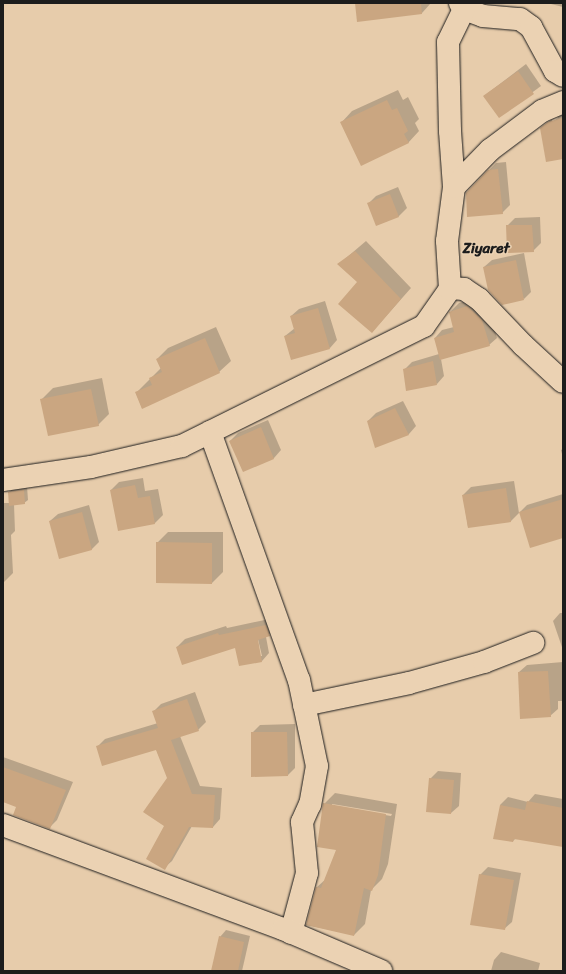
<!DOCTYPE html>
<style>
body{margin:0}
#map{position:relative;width:566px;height:974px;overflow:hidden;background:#e7ccab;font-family:Sriracha,sans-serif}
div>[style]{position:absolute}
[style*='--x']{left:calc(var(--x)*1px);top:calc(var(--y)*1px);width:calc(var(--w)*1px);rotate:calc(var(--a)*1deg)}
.shadow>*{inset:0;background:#0003}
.building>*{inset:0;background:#caa681}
.roads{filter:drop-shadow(0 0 1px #1c1c1c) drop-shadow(0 0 1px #1c1c1c)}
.minor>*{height:22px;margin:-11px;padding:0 11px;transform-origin:11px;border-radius:11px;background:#ebd2b3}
span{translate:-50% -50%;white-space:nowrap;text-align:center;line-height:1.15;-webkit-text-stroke:3px #ebd2b3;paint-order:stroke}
.neighbourhood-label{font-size:15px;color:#1c1c1c;font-weight:700}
.frame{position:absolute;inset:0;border:4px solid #1c1c1c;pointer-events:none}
</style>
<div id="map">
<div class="shadow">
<i style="clip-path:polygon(356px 3px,431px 3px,422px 13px)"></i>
<i style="clip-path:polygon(547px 3px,563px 3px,563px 7px)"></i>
<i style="clip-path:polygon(526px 64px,541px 86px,499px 117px,484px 96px)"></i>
<i style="clip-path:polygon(398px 90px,403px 100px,408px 97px,419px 119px,415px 123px,419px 131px,408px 143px,341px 123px,352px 111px)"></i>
<i style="clip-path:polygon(evenodd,563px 110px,563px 158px,541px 128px,563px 110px,557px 116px,558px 118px,552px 122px,552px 120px,557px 116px)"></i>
<i style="clip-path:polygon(506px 162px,510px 205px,502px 213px,467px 193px,496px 163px)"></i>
<i style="clip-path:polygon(398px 187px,407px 208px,399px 216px,377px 225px,368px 204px,376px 196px)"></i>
<i style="clip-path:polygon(540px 217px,541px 243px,533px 251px,507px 226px,515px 218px)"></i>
<i style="clip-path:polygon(366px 241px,411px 288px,372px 332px,358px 282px,339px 264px)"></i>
<i style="clip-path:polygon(524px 253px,531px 292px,524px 299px,484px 267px,492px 260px)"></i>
<i style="clip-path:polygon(475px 299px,489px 312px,497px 338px,489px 345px,441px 359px,444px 376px,437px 384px,404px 370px,412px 362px,439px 354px,435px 338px,442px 330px,454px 327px,451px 311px,459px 303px)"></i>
<i style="clip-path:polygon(325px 301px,337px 340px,330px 348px,285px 336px,295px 328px,291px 316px,299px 309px)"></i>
<i style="clip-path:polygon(216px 327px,231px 361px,219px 372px,142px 408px,136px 393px,161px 368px,157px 359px,168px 348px)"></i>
<i style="clip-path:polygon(102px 378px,109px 414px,98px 425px,41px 400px,53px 388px)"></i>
<i style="clip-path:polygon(403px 401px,416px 426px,409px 434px,376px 446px,368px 421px,376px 413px)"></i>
<i style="clip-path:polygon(268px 420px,281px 450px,274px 458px,243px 471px,230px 441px,238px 433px)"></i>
<i style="clip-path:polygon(563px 449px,563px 458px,561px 450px)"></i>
<i style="clip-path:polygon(143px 478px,145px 491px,158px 489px,163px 515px,155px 523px,119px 529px,111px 490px,119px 482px)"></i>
<i style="clip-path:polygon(514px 481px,519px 513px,511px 521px,468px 527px,463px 495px,471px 487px)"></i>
<i style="clip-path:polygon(27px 486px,28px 500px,24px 503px,14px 504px,15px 531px,11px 535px,13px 573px,3px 583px,3px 503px,10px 503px,9px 492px,13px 489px)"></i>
<i style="clip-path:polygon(563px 494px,563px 537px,520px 512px,527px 505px)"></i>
<i style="clip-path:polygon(89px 505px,99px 542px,91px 550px,50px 521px,58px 514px)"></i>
<i style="clip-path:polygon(168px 532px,223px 532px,223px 572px,212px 583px,157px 543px)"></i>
<i style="clip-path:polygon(560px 613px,563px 613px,563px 650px,553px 621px)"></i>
<i style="clip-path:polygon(evenodd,274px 618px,277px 628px,266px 637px,269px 653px,262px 661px,236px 646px,177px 647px,185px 639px,226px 626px,227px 628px,274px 618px,257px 635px,262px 656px,260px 656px,257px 635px)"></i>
<i style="clip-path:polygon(563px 662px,563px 701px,558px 701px,558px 709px,550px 716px,519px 672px,527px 665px)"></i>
<i style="clip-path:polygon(195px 692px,206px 722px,198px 730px,180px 736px,200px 786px,222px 788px,220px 819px,213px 827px,192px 826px,172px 861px,164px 868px,168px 778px,156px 749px,97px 747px,105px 739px,158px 723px,153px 712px,161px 704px)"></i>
<i style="clip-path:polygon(295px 724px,295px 768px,288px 775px,252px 733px,260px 725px)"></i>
<i style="clip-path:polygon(3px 757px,73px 782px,57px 820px,49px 828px,18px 806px,3px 801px)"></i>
<i style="clip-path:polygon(438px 771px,461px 773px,459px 806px,451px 813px,427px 811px,430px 779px)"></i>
<i style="clip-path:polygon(evenodd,335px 793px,397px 804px,388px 864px,382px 879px,371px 890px,365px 924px,354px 935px,307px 925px,317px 887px,326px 879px,337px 850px,324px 804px,335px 793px,332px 804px,392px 814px,391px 816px,332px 806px,332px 804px)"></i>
<i style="clip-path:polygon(535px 794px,563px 799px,563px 846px,516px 838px,513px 841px,500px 805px,508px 797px,528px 802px)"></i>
<i style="clip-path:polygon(488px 867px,521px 873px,512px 922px,504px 929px,480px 875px)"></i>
<i style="clip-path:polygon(226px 930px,250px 936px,242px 971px,212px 971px,220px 937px)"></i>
<i style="clip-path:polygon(501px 952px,540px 963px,538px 971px,491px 971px,494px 960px)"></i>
</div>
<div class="building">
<i style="clip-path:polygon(355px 3px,421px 3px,422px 14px,357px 22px)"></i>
<i style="clip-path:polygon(518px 71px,534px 94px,499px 118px,483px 96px)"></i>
<i style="clip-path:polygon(387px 100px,392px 110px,397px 108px,408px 131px,404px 134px,409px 143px,361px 166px,340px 122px)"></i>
<i style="clip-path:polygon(563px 118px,563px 159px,546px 162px,540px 128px,548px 122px)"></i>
<i style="clip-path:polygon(498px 169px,503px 214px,467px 217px,466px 193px,488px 170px)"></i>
<i style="clip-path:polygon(390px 194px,399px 217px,376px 226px,367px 203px)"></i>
<i style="clip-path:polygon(506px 225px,532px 225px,534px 252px,507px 253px)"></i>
<i style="clip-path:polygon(355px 251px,401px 299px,372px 333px,338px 304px,357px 282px,337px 264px)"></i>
<i style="clip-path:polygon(516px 260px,524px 300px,502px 305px,488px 290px,483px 267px)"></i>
<i style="clip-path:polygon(467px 306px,482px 320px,490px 346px,440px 360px,434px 338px,454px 332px,449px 312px)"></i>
<i style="clip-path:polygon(318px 308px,330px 349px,291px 360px,284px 336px,295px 333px,290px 316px)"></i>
<i style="clip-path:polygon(205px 338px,220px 373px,142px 409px,135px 392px,152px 385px,149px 378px,162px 372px,156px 359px)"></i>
<i style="clip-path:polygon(433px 361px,437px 385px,406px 391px,403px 369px)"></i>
<i style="clip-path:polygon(91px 389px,99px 426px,48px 436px,40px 399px)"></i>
<i style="clip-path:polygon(395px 408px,409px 435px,375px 448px,367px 421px)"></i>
<i style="clip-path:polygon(261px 427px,274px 459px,243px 472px,229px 441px)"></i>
<i style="clip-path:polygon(135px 485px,138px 498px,150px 496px,155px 524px,118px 531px,110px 490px)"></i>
<i style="clip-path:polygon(506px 488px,511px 522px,468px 528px,462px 495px)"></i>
<i style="clip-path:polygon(24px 490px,25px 504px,9px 506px,8px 492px)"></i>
<i style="clip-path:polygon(563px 499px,563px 538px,530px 548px,519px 512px)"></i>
<i style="clip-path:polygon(82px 512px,92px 550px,59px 559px,49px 521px)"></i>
<i style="clip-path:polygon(156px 542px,212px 543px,212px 584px,156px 583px)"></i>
<i style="clip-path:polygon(266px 625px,270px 636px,258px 640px,262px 662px,239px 666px,235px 648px,182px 665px,176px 647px,218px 633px,219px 635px)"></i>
<i style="clip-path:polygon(548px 671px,551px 717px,520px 719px,518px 672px)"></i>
<i style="clip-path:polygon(187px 699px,199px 731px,171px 740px,192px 794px,215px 795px,213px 828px,189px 827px,165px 870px,146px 859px,164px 826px,143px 812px,167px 778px,156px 750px,102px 766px,96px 746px,158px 728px,152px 711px)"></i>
<i style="clip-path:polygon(251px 732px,287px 732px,288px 776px,251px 777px)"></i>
<i style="clip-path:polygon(3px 767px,66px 790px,50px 829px,13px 815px,16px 807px,3px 802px)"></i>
<i style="clip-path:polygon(429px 778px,454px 780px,451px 814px,426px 812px)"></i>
<i style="clip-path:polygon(527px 801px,563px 808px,563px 847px,514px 839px,513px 842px,493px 839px,500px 805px,525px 810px)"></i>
<i style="clip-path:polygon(323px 803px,386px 814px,378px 875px,372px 891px,364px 888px,354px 936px,306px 925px,316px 887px,321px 888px,336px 850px,317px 847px)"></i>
<i style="clip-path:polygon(479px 874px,514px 880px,505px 930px,470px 925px)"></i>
<i style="clip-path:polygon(219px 936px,244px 942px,238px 971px,211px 971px)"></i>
</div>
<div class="roads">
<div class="minor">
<i style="--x:460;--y:3;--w:7;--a:56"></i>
<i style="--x:464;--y:9;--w:20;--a:20"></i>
<i style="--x:483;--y:16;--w:37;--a:5"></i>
<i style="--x:520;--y:19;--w:14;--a:36"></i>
<i style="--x:531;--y:27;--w:50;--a:61.4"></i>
<i style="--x:555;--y:71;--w:9;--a:32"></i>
<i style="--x:454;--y:187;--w:56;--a:-94.1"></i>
<i style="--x:450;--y:131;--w:89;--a:-91.3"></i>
<i style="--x:448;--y:42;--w:37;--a:-64"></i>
<i style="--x:450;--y:288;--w:14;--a:4"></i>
<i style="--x:464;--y:289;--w:18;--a:34"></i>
<i style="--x:479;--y:299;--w:64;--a:46.3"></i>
<i style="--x:523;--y:345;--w:54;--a:42.8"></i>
<i style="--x:210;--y:432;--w:263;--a:70.3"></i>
<i style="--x:299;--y:680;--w:88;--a:78.2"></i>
<i style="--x:317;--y:766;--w:39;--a:100"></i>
<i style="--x:310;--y:804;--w:20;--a:114"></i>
<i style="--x:302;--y:822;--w:51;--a:84.4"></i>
<i style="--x:307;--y:873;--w:62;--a:104.9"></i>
<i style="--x:3;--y:480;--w:89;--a:-8.4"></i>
<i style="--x:91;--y:467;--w:93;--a:-13"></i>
<i style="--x:182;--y:446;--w:270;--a:-26.4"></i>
<i style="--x:424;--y:326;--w:45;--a:-54.9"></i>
<i style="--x:450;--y:289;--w:48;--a:-93.6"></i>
<i style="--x:447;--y:241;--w:54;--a:-82.6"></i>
<i style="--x:454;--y:187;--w:52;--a:-45.8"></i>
<i style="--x:490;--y:150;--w:65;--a:-36.9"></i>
<i style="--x:542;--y:111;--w:23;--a:-23"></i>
<i style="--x:304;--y:705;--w:107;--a:-11.8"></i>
<i style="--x:409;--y:683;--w:78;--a:-15.6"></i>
<i style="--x:484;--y:662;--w:53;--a:-21.2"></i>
<i style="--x:3;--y:825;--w:299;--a:20.4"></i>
<i style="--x:283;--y:929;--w:107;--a:23.2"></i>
</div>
</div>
<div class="neighbourhood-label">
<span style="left:486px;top:249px">Ziyaret</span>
</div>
<div class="frame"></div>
</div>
